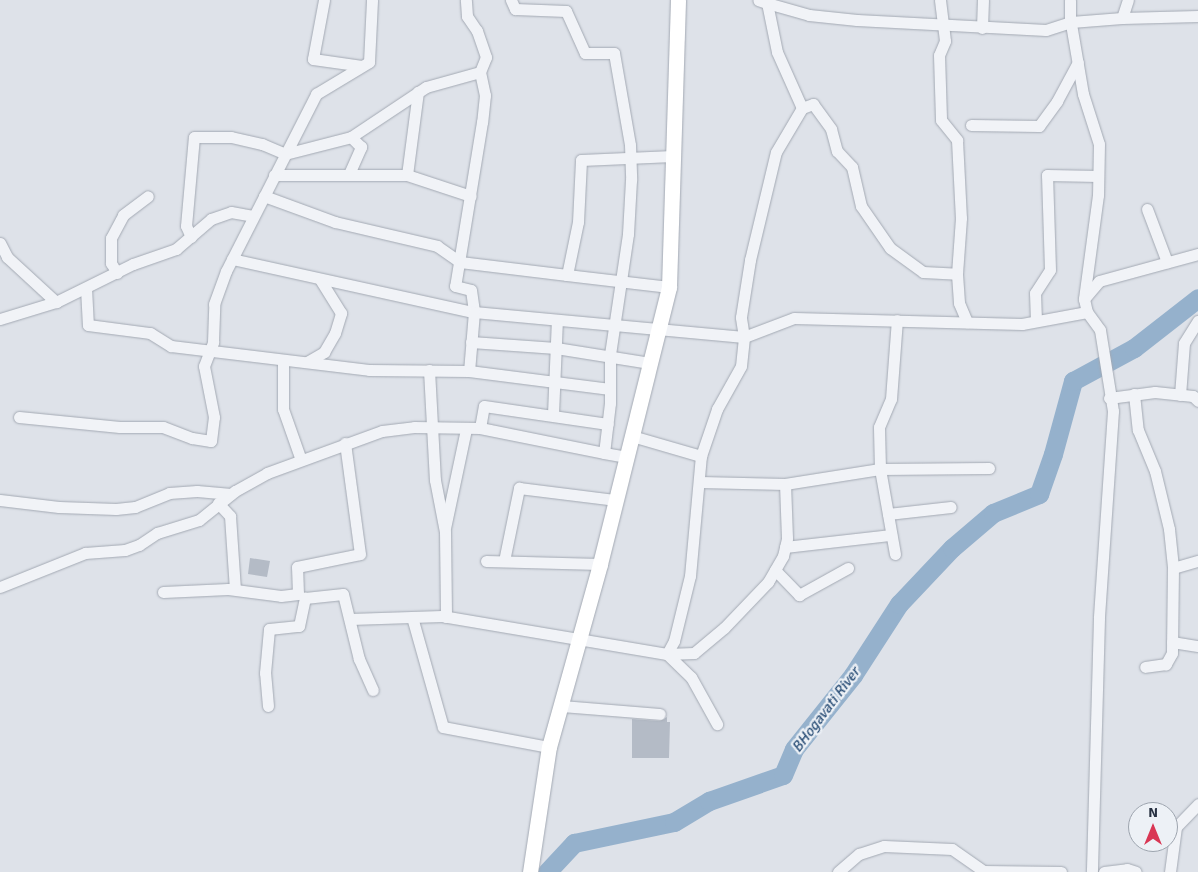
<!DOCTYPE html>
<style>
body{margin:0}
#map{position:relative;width:1198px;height:872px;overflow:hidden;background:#dee2e9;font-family:Signika,sans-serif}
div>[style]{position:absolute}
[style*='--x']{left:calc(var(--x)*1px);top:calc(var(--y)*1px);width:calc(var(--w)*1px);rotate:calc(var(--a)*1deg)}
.river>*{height:19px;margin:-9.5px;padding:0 9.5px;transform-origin:9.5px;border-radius:9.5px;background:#95b1cc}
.building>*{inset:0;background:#b4bbc6}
.roads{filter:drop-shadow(0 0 1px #a3a9b3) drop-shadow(0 0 1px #a3a9b3)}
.street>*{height:11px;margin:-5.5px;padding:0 5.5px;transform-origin:5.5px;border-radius:5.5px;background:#f1f3f7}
.secondary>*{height:15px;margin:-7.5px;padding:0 7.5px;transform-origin:7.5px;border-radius:7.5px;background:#fff}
span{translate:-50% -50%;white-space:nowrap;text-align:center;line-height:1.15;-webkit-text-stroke:4.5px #edf1f6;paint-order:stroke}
.water-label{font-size:15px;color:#2c5078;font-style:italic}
.north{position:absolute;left:1128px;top:802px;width:50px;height:50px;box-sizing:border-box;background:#edf1f6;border:1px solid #9da4ae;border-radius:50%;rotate:0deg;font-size:14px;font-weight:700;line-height:20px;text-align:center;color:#263041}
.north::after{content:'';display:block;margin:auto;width:18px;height:22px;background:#d93754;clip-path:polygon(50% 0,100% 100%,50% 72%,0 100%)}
</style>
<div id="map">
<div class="river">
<i style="--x:547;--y:872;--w:40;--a:-47"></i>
<i style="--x:574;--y:843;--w:102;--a:-11.9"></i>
<i style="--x:674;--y:822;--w:41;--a:-31"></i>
<i style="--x:709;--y:801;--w:78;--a:-19.4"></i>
<i style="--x:783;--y:775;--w:28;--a:-67"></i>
<i style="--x:794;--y:749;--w:95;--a:-51.4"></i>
<i style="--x:853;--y:675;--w:85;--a:-57.1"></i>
<i style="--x:899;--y:604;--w:77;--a:-46.6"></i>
<i style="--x:952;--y:548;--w:54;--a:-40.5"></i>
<i style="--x:993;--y:513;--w:50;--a:-22.4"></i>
<i style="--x:1039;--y:494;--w:42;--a:-70.7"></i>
<i style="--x:1053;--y:454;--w:76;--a:-74.7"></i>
<i style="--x:1073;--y:381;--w:69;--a:-28.4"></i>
<i style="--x:1134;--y:348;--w:81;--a:-38"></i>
</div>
<div class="building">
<i style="clip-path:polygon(250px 558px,270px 561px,267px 577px,248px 574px)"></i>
<i style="clip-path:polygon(667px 717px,667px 722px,670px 722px,669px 758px,632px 758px,632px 719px,660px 721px)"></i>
</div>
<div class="roads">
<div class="street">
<i style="--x:324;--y:0;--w:60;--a:100.6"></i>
<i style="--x:313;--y:59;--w:49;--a:8.1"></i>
<i style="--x:511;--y:0;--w:10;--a:66"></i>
<i style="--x:515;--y:9;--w:51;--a:2.2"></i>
<i style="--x:566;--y:11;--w:46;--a:65.7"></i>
<i style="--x:585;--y:53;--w:29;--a:0"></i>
<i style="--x:614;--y:53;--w:93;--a:80.1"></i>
<i style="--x:630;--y:145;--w:35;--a:88"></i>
<i style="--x:631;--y:180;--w:54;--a:93.2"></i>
<i style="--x:628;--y:234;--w:121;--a:98.5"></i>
<i style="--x:610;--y:354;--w:49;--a:90"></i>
<i style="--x:610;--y:403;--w:50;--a:96.8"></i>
<i style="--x:604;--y:453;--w:23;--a:10"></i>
<i style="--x:940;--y:0;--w:41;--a:83"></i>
<i style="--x:945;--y:41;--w:15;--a:113"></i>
<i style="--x:939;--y:55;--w:65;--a:88.2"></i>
<i style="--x:941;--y:120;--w:26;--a:51"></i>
<i style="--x:957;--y:140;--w:78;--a:87.1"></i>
<i style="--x:961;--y:218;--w:56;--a:94.1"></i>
<i style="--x:1070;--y:0;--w:18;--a:90"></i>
<i style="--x:1070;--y:18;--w:77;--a:80.3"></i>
<i style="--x:1083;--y:94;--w:52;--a:72.3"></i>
<i style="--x:1099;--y:144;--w:51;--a:91.1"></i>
<i style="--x:1098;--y:195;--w:105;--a:97.7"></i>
<i style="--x:1084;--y:299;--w:13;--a:77"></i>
<i style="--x:1087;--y:312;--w:22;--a:54"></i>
<i style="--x:1100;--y:330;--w:82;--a:80.9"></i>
<i style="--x:1113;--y:411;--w:207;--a:93.9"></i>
<i style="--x:1099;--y:618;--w:254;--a:91.6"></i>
<i style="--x:767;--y:3;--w:44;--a:15.9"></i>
<i style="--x:809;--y:15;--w:48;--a:5.9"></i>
<i style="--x:857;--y:20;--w:189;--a:3"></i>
<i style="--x:1046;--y:30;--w:26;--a:-18"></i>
<i style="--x:1071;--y:22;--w:51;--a:-4.5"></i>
<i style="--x:1122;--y:18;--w:19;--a:-72"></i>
<i style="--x:1122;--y:18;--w:76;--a:-1.5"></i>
<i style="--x:982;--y:28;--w:28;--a:-88"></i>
<i style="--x:480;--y:72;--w:24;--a:78"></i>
<i style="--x:485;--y:95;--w:27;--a:96"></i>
<i style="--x:482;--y:122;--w:166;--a:99.3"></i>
<i style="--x:455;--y:286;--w:16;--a:14"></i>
<i style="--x:471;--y:290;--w:22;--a:82"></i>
<i style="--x:474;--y:312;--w:271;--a:5.3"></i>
<i style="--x:744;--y:337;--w:20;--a:-99"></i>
<i style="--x:741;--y:317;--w:58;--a:-81"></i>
<i style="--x:750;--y:260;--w:111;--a:-76.5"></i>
<i style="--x:776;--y:152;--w:51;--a:-59.4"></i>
<i style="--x:802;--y:108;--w:61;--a:-114.1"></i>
<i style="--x:777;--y:52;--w:50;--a:-101.5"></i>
<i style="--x:767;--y:3;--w:9;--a:-162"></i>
<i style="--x:802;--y:108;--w:12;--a:-20"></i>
<i style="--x:813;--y:104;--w:31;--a:54"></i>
<i style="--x:831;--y:129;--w:23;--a:75"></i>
<i style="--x:837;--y:151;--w:22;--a:47"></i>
<i style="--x:852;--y:167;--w:40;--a:77"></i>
<i style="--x:861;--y:206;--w:51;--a:55.4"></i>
<i style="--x:890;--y:248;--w:41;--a:36"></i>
<i style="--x:923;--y:272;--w:34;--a:3"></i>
<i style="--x:957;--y:274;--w:29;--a:86"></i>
<i style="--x:959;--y:303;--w:21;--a:67"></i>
<i style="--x:971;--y:125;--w:68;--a:0.8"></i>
<i style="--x:1039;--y:126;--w:31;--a:-54"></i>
<i style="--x:1057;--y:101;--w:44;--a:-61.7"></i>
<i style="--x:349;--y:174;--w:30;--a:-66"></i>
<i style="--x:361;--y:147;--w:14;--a:-135"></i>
<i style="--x:274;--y:175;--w:133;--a:0"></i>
<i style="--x:407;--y:175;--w:84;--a:-82.5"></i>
<i style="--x:407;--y:175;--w:67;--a:18.2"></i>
<i style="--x:264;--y:196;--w:76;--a:20.1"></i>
<i style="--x:335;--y:222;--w:105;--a:13.2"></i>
<i style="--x:437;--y:246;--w:28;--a:35"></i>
<i style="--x:460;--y:262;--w:108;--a:6.9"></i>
<i style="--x:1147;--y:209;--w:57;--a:69.3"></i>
<i style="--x:191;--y:237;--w:12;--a:-114"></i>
<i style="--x:186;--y:226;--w:89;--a:-84.9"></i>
<i style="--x:194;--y:137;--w:37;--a:0"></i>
<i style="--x:231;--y:137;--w:32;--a:13"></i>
<i style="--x:262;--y:144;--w:25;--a:23"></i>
<i style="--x:285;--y:154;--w:68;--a:-14.4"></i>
<i style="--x:351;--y:137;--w:90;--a:-33.7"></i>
<i style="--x:426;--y:87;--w:56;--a:-15.5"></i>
<i style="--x:480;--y:72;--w:16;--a:-68"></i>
<i style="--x:486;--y:57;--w:28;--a:-109"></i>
<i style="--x:477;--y:31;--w:18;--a:-124"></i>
<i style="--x:467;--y:16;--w:16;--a:-94"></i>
<i style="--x:0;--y:243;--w:16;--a:63"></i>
<i style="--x:7;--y:257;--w:67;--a:42.6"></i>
<i style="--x:232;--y:259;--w:248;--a:12.4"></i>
<i style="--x:474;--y:312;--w:59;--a:94.8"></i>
<i style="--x:117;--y:273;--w:12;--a:-121"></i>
<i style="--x:111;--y:263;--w:25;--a:-90"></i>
<i style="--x:111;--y:238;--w:26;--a:-62"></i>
<i style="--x:123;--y:215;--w:31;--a:-37"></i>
<i style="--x:669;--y:287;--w:103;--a:-173.3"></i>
<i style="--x:567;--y:275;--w:54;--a:-78.3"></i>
<i style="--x:578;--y:222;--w:62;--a:-87.2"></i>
<i style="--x:581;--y:160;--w:92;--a:-2.5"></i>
<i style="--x:86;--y:288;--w:37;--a:87"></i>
<i style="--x:88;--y:325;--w:63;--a:7.4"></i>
<i style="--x:150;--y:333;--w:25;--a:32"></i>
<i style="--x:171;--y:346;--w:199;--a:6.9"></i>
<i style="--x:369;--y:370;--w:100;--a:0.6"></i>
<i style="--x:469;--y:371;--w:142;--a:7.3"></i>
<i style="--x:1084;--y:299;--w:23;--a:-50"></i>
<i style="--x:1099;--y:281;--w:103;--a:-15.3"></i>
<i style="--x:0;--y:319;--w:59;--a:-16.9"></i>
<i style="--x:56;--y:302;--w:86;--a:-26.3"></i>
<i style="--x:133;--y:264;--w:46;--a:-19.2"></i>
<i style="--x:176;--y:249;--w:46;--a:-40.6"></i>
<i style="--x:211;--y:219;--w:21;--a:-19"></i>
<i style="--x:231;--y:212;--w:22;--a:10"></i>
<i style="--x:1036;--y:321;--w:28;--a:-92"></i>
<i style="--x:1035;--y:293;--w:27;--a:-57"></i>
<i style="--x:1050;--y:270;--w:95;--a:-91.8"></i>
<i style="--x:1047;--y:175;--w:51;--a:1.1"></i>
<i style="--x:471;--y:342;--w:85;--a:4"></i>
<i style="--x:556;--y:348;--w:95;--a:9.1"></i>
<i style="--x:283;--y:360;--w:49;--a:90"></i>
<i style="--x:283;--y:409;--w:54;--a:70.6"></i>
<i style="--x:307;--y:362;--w:20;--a:-30"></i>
<i style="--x:324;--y:352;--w:22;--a:-60"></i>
<i style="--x:335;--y:333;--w:21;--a:-73"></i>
<i style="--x:341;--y:313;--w:39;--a:-122"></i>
<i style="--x:429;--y:370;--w:110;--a:86.9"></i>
<i style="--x:435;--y:480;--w:53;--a:79.1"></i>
<i style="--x:445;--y:532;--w:85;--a:89.3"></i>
<i style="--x:1134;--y:394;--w:36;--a:84"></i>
<i style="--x:1138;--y:430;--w:44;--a:67.5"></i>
<i style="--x:1155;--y:471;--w:60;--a:76.4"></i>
<i style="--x:1169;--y:529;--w:39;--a:84"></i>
<i style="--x:1173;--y:568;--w:85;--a:90.7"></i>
<i style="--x:1172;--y:653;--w:13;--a:119"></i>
<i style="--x:1166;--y:664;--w:21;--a:172"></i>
<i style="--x:1180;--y:395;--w:52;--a:-85.6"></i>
<i style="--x:1184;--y:343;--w:26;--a:-58"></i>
<i style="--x:1109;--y:398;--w:46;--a:-7.4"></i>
<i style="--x:1155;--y:392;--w:38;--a:6"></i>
<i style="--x:1193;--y:396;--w:7;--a:45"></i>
<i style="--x:553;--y:414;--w:94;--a:-87.6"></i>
<i style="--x:19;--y:417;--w:101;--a:5.7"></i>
<i style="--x:120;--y:427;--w:43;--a:0"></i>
<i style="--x:163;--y:427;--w:31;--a:21"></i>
<i style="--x:192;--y:438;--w:19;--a:9"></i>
<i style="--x:211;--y:441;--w:24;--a:-83"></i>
<i style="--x:214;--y:417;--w:52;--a:-101.1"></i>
<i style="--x:204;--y:366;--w:26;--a:-69"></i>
<i style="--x:213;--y:342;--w:38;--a:-88"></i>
<i style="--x:214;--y:304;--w:35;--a:-70"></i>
<i style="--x:226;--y:271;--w:199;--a:-63"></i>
<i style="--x:316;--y:94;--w:62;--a:-31.1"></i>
<i style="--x:369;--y:62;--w:62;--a:-87.2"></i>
<i style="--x:480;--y:428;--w:22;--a:-80"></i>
<i style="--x:484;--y:406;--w:125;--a:8.3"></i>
<i style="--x:632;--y:436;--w:72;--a:16.2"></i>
<i style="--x:785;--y:484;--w:96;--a:-9"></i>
<i style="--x:880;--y:469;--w:42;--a:-91.4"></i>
<i style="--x:879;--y:427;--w:30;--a:-67"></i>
<i style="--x:891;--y:399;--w:79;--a:-85.7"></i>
<i style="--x:0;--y:500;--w:59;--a:6.8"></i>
<i style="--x:59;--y:507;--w:57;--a:2"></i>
<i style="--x:116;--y:509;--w:19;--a:-6"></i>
<i style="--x:135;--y:507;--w:37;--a:-22"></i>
<i style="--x:169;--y:493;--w:28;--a:-4"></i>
<i style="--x:197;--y:491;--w:34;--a:5"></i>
<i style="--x:218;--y:503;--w:18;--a:47"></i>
<i style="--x:230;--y:516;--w:73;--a:86.1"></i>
<i style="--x:888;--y:514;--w:63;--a:-6.3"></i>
<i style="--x:445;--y:528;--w:101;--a:-78"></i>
<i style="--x:785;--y:547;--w:107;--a:-6.5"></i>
<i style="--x:895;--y:554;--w:86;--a:-100"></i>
<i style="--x:880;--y:469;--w:109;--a:-0.5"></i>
<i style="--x:486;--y:561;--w:114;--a:1.5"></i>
<i style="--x:504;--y:561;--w:75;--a:-78.4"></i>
<i style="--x:519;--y:488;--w:98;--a:7.1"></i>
<i style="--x:1173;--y:568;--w:26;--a:-16"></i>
<i style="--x:775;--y:570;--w:35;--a:46"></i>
<i style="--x:799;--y:595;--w:56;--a:-28.9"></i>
<i style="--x:0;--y:587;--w:92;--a:-21.8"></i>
<i style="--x:85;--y:553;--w:40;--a:-4.3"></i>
<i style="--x:125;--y:550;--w:15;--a:-20"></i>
<i style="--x:139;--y:545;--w:22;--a:-34"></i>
<i style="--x:157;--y:533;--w:44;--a:-17.2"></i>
<i style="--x:199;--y:520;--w:46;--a:-38.9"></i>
<i style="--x:235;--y:491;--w:37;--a:-29"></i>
<i style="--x:267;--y:473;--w:122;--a:-20.1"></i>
<i style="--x:382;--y:431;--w:32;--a:-7"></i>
<i style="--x:414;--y:427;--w:66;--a:0.9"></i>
<i style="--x:480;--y:428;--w:126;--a:11.4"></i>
<i style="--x:163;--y:592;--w:65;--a:-2.6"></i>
<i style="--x:228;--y:589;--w:53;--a:7.5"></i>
<i style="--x:281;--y:596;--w:17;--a:-7"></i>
<i style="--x:298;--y:594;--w:27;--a:-92"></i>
<i style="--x:297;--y:567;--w:64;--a:-11.7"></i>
<i style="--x:360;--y:554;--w:112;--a:-97.7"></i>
<i style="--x:412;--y:617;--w:114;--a:74.3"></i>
<i style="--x:443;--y:727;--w:108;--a:10.7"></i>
<i style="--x:350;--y:619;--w:92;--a:-1.9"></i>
<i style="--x:442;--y:616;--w:228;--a:9.6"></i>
<i style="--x:667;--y:654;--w:15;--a:-62"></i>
<i style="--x:674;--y:641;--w:67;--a:-76.2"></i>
<i style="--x:690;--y:576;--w:121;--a:-84.8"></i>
<i style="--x:701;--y:456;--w:50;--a:-71.2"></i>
<i style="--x:717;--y:409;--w:49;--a:-60.8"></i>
<i style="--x:741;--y:366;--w:29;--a:-84"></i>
<i style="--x:744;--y:337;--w:53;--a:-20.8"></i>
<i style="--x:794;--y:318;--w:228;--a:1.5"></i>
<i style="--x:1022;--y:324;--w:66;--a:-10.5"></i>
<i style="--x:1172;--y:642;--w:26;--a:9"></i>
<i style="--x:667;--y:654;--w:27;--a:-2"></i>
<i style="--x:694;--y:653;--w:39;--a:-40"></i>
<i style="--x:724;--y:628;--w:64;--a:-46.3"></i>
<i style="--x:768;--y:582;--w:30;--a:-60"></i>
<i style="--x:783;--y:556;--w:18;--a:-77"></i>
<i style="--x:787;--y:538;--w:54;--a:-92.1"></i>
<i style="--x:785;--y:484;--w:85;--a:-178.7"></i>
<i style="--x:667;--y:654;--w:33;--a:44"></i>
<i style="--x:691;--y:677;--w:54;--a:61"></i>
<i style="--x:268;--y:706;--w:33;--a:-95"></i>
<i style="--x:265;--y:673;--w:44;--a:-84.8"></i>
<i style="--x:269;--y:629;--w:30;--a:-6"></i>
<i style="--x:299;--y:626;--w:29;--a:-78"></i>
<i style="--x:305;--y:598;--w:38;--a:-6"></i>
<i style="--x:343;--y:594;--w:67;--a:76.2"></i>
<i style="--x:359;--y:659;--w:34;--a:66"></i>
<i style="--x:561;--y:706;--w:99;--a:4.6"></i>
<i style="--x:838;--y:872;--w:28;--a:-41"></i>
<i style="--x:859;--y:854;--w:26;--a:-18"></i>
<i style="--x:884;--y:846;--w:68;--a:2.5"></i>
<i style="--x:952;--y:849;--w:38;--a:35"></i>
<i style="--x:983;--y:871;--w:78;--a:0.7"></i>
<i style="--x:1104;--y:872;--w:23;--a:-7"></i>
<i style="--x:1127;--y:869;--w:9;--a:18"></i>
<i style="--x:1170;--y:872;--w:45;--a:-82.4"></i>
<i style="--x:1176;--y:827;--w:32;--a:-46"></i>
</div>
<div class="secondary">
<i style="--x:530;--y:872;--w:126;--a:-81.4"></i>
<i style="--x:549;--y:747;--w:190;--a:-74.4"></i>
<i style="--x:600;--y:564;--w:285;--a:-76"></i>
<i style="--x:669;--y:287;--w:287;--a:-88.2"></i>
</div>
</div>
<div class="water-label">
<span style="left:826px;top:710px;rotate:-53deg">BHogavati River</span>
</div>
<div class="north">N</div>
</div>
